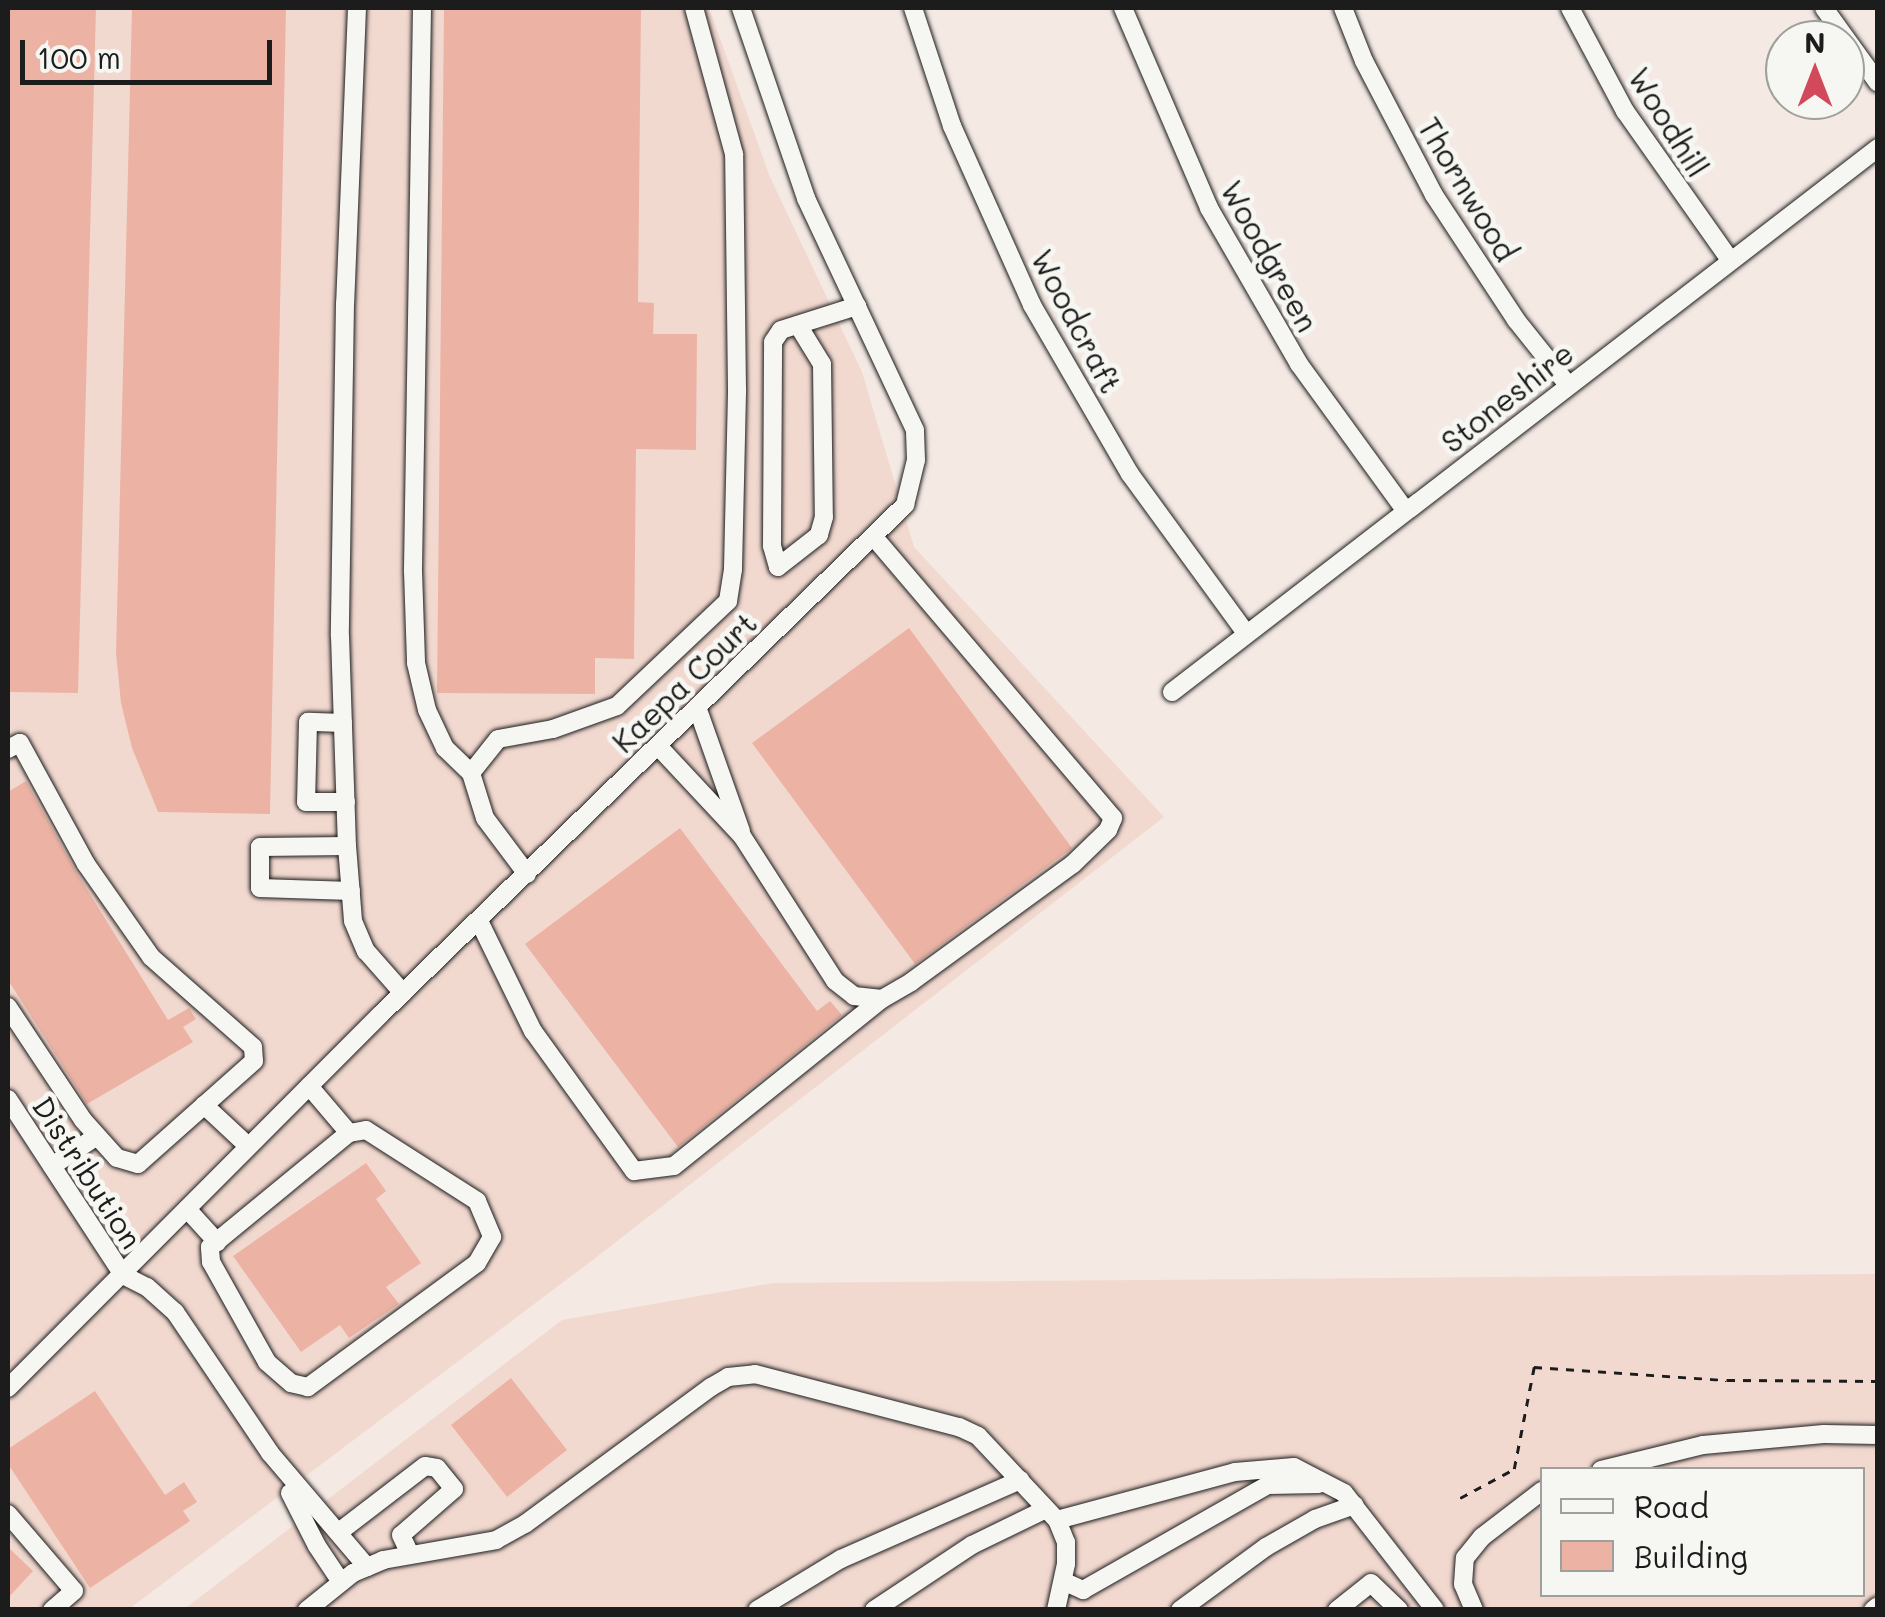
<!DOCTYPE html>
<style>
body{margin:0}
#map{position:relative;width:1885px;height:1617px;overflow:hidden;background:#f4e9e3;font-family:Mali,sans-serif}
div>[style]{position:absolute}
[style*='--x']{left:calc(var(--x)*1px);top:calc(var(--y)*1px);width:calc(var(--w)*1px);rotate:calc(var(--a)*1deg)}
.built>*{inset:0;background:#f2d9d0}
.building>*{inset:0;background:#ecb3a5}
.path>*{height:2.5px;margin-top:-1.25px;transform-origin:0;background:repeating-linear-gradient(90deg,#1c1c1c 0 8px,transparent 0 16px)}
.roads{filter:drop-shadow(0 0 2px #1c1c1c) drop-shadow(0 0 2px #1c1c1c)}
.minor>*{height:18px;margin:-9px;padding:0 9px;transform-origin:9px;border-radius:9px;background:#f6f6f2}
span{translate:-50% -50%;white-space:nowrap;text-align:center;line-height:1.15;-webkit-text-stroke:10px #f6f6f2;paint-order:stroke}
.street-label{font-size:30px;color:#1c1c1c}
.frame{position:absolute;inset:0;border:10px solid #1c1c1c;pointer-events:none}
.legend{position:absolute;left:1540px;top:1467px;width:325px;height:130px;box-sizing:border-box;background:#f6f6f2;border:2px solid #9f9f9c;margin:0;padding:12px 18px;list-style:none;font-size:30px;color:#1c1c1c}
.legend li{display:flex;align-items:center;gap:20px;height:50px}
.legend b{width:50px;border:2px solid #9f9f9c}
.north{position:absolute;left:1765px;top:20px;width:100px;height:100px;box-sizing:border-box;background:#f6f6f2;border:2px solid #9f9f9c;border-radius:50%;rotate:0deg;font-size:28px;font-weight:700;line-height:40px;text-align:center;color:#1c1c1c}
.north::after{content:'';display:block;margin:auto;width:35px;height:45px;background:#d1495b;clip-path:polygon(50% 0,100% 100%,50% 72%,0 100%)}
.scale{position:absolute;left:20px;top:40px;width:252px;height:45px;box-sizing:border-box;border:5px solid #1c1c1c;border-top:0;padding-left:12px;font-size:30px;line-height:35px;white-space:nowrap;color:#1c1c1c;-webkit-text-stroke:8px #f6f6f2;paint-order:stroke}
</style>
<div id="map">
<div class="built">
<i style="clip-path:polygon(8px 8px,709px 8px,770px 177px,862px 372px,914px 547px,1164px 817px,594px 1259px,129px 1609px,8px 1610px)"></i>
<i style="clip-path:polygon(evenodd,1877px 1274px,1877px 1609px,183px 1610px,562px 1320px,773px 1283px,1877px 1274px,1542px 1470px,1862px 1470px,1862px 1594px,1542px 1594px,1542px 1470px)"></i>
</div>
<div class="building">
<i style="clip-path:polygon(8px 8px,96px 8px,78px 693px,8px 692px)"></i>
<i style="clip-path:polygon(132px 8px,286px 8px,270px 814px,158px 812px,132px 748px,121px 703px,116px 653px)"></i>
<i style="clip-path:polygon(444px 8px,641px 8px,638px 302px,654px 303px,653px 334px,697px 334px,696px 450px,636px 449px,634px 659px,595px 658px,595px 694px,437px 693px)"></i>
<i style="clip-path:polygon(909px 628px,1072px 848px,915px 964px,752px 743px)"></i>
<i style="clip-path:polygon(26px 781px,75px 870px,168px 1020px,189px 1008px,196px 1019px,183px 1027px,193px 1042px,87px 1104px,8px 980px,8px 792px)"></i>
<i style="clip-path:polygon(680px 828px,817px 1011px,830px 1001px,842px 1015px,678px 1147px,525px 944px)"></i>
<i style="clip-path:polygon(366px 1163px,386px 1191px,376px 1199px,421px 1263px,386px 1287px,399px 1304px,349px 1338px,340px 1325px,301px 1352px,233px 1256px)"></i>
<i style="clip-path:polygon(511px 1378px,567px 1450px,507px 1497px,451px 1425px)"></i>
<i style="clip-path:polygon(95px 1391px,165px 1495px,184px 1482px,197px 1502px,183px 1511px,190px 1521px,90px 1588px,8px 1464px,8px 1449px)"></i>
<i style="clip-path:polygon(8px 1547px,33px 1571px,8px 1598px)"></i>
</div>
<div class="path">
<i style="--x:1460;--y:1498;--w:61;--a:-28.2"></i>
<i style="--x:1514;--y:1469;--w:104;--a:-78.9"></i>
<i style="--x:1534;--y:1367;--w:193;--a:3.9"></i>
<i style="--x:1727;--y:1380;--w:151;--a:0.4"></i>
</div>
<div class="roads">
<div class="minor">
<i style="--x:357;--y:8;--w:295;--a:92.3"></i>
<i style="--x:345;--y:303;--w:333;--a:90.9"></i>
<i style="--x:340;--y:636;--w:210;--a:88.1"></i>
<i style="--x:347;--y:846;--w:75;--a:85.4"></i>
<i style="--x:353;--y:921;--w:33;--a:67"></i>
<i style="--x:366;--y:951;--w:56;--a:48.6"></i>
<i style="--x:422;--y:8;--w:563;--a:90.92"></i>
<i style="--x:413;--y:571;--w:92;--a:88.1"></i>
<i style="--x:416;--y:663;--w:48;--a:76.8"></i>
<i style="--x:427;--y:710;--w:42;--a:64.7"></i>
<i style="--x:445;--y:748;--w:36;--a:44"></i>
<i style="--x:913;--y:8;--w:124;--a:71.7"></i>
<i style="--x:952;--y:126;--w:196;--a:65.9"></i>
<i style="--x:1032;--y:305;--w:195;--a:59.9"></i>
<i style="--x:1130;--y:474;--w:197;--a:53.9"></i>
<i style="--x:1123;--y:8;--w:218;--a:66.7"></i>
<i style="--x:1209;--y:208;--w:180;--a:60"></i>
<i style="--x:1299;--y:364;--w:180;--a:54"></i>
<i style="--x:1343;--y:8;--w:57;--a:68.4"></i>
<i style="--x:1364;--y:61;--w:151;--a:62.4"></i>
<i style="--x:1434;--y:195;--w:149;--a:56.7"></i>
<i style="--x:1516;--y:320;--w:83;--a:51.3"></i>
<i style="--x:1570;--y:8;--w:117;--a:61.9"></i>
<i style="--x:1625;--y:111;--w:182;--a:54.8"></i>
<i style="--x:1824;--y:8;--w:92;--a:54.2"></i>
<i style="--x:798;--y:325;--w:46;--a:58.4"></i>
<i style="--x:822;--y:364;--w:153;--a:89.3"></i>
<i style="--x:824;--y:517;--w:19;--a:106"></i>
<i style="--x:819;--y:535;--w:52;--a:142"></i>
<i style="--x:778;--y:567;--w:22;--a:-106"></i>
<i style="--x:772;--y:546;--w:204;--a:-89.7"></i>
<i style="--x:773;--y:342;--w:14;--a:-56"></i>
<i style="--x:781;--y:330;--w:80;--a:-17.5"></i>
<i style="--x:1172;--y:692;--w:891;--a:-37.62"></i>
<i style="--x:697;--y:707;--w:132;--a:70.5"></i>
<i style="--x:343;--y:723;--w:35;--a:-178"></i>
<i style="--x:308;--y:722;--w:80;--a:91.4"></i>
<i style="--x:306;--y:802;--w:40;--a:0"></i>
<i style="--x:658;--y:746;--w:123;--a:47"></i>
<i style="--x:742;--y:836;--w:172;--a:57.3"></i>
<i style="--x:835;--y:981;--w:24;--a:38"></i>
<i style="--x:854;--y:996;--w:28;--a:6"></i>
<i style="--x:882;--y:999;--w:34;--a:-30"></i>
<i style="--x:911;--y:982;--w:200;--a:-36.1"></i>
<i style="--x:1073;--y:864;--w:49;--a:-44.2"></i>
<i style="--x:1108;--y:830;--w:13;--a:-67"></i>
<i style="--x:1113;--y:818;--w:370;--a:-130.4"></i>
<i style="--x:8;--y:749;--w:13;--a:-27"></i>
<i style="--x:20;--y:743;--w:138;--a:61.4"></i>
<i style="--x:86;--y:864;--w:113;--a:55"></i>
<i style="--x:151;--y:957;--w:136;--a:41.4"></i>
<i style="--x:253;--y:1047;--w:14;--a:86"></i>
<i style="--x:254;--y:1061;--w:155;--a:138.4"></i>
<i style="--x:138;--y:1164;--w:22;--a:-164"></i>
<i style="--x:117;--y:1158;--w:51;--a:-131.8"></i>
<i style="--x:83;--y:1120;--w:136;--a:-123.6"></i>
<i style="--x:347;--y:846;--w:87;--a:179.3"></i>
<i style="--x:260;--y:847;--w:41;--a:90"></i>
<i style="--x:260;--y:888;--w:91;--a:1.9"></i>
<i style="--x:527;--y:874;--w:70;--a:-126.9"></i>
<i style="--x:485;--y:818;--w:47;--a:-107.3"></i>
<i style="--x:471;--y:773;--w:43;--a:-51.5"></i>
<i style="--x:498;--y:739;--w:56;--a:-10.3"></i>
<i style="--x:553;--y:729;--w:68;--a:-19.8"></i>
<i style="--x:617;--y:706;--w:153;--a:-43.4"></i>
<i style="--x:728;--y:601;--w:32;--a:-81"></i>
<i style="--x:733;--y:569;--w:180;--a:-88.7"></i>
<i style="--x:737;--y:389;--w:235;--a:-90.7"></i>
<i style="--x:734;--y:154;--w:151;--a:-105.3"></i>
<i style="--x:479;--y:921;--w:123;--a:63.9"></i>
<i style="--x:533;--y:1031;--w:173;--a:54.2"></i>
<i style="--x:634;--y:1171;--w:40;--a:-7.1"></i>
<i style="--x:674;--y:1166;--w:267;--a:-38.8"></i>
<i style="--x:309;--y:1086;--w:62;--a:49.6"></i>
<i style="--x:8;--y:1099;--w:210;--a:56.8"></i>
<i style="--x:123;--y:1275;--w:27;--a:27"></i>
<i style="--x:147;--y:1287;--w:38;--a:42"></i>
<i style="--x:175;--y:1312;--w:170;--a:56"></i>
<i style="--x:270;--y:1453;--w:150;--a:49.6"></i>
<i style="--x:204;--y:1105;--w:60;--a:43"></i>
<i style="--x:366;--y:1130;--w:132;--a:32.6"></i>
<i style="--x:477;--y:1201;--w:39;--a:67"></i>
<i style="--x:492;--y:1237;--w:30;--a:120"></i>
<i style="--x:477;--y:1263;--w:210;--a:143.7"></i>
<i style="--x:308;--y:1387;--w:17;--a:-167"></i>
<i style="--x:291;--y:1383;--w:32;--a:-139"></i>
<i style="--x:267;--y:1362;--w:115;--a:-119.2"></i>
<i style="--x:211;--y:1262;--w:15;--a:-94"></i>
<i style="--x:210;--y:1247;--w:180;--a:-39.4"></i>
<i style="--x:349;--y:1133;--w:17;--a:-10"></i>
<i style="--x:52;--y:1166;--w:54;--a:-33.7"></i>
<i style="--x:187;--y:1209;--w:45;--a:47.7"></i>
<i style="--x:8;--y:1388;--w:528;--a:-45.08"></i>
<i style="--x:381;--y:1014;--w:731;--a:-44.17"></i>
<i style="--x:905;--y:505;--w:46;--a:-76.3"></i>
<i style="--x:916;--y:460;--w:30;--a:-92"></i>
<i style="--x:915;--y:430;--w:256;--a:-115.2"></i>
<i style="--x:806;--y:198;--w:201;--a:-108.9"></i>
<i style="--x:1601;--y:1470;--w:105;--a:-13.8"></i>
<i style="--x:1703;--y:1445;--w:121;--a:-5.2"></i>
<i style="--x:1824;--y:1434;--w:54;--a:1.1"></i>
<i style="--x:290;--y:1493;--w:59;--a:63"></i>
<i style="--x:317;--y:1546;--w:43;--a:56.3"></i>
<i style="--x:8;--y:1514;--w:101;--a:49.4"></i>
<i style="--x:74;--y:1591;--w:29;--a:139"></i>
<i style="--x:1057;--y:1520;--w:184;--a:-15.1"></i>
<i style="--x:1235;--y:1472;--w:59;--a:-4.8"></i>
<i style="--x:1294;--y:1467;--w:56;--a:27.5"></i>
<i style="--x:1344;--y:1493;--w:148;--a:52.1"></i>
<i style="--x:339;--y:1532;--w:108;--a:-37.5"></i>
<i style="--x:425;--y:1466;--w:12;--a:9"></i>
<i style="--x:437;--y:1468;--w:27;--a:51"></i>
<i style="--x:454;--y:1489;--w:70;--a:139"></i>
<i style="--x:401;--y:1535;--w:21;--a:65"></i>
<i style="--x:1065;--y:1582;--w:20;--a:24"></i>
<i style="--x:1083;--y:1590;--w:213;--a:-29.6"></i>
<i style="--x:1268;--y:1485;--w:51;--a:-1.1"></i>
<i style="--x:307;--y:1610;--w:59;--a:-38.8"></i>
<i style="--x:353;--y:1573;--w:33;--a:-23"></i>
<i style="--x:383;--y:1560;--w:115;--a:-10"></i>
<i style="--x:496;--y:1540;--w:33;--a:-29"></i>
<i style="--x:525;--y:1524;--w:231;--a:-36.4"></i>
<i style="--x:711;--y:1387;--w:20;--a:-30"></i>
<i style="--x:728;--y:1377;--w:27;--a:-6"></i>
<i style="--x:755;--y:1374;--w:211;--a:14.6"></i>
<i style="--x:959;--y:1427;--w:21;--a:25"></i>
<i style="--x:978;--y:1436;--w:115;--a:46.8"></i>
<i style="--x:1057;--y:1520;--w:24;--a:68"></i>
<i style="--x:1066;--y:1542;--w:22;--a:90"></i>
<i style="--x:1066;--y:1564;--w:47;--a:102.3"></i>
<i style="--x:757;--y:1610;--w:98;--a:-31.3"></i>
<i style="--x:841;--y:1559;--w:196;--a:-23.8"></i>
<i style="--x:874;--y:1610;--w:118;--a:-33.6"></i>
<i style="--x:972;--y:1545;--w:82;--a:-25.9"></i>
<i style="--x:1180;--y:1610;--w:107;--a:-36.2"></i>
<i style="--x:1266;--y:1547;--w:56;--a:-29.7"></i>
<i style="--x:1315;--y:1519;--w:42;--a:-19.3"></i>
<i style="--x:1337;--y:1610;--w:43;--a:-38.5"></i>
<i style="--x:1371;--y:1583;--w:39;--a:44"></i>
<i style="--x:1474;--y:1610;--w:28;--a:-113"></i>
<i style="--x:1463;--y:1584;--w:26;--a:-86"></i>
<i style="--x:1465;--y:1558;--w:27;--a:-51"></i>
<i style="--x:1482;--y:1537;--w:76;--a:-37.5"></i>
<i style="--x:1873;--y:1610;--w:6;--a:-39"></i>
</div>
</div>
<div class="street-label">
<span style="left:1669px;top:122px;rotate:58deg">Woodhill</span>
<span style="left:1468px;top:189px;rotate:59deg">Thornwood</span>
<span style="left:1270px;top:256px;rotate:61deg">Woodgreen</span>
<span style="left:1077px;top:321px;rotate:62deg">Woodcraft</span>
<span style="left:1507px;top:397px;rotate:-38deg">Stoneshire</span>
<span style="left:684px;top:682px;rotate:-44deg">Kaepa Court</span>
<span style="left:88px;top:1172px;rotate:57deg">Distribution</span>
</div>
<div class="frame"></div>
<ul class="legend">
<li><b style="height:12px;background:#f6f6f2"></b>Road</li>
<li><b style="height:28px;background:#ecb3a5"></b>Building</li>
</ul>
<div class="north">N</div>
<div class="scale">100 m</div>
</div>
